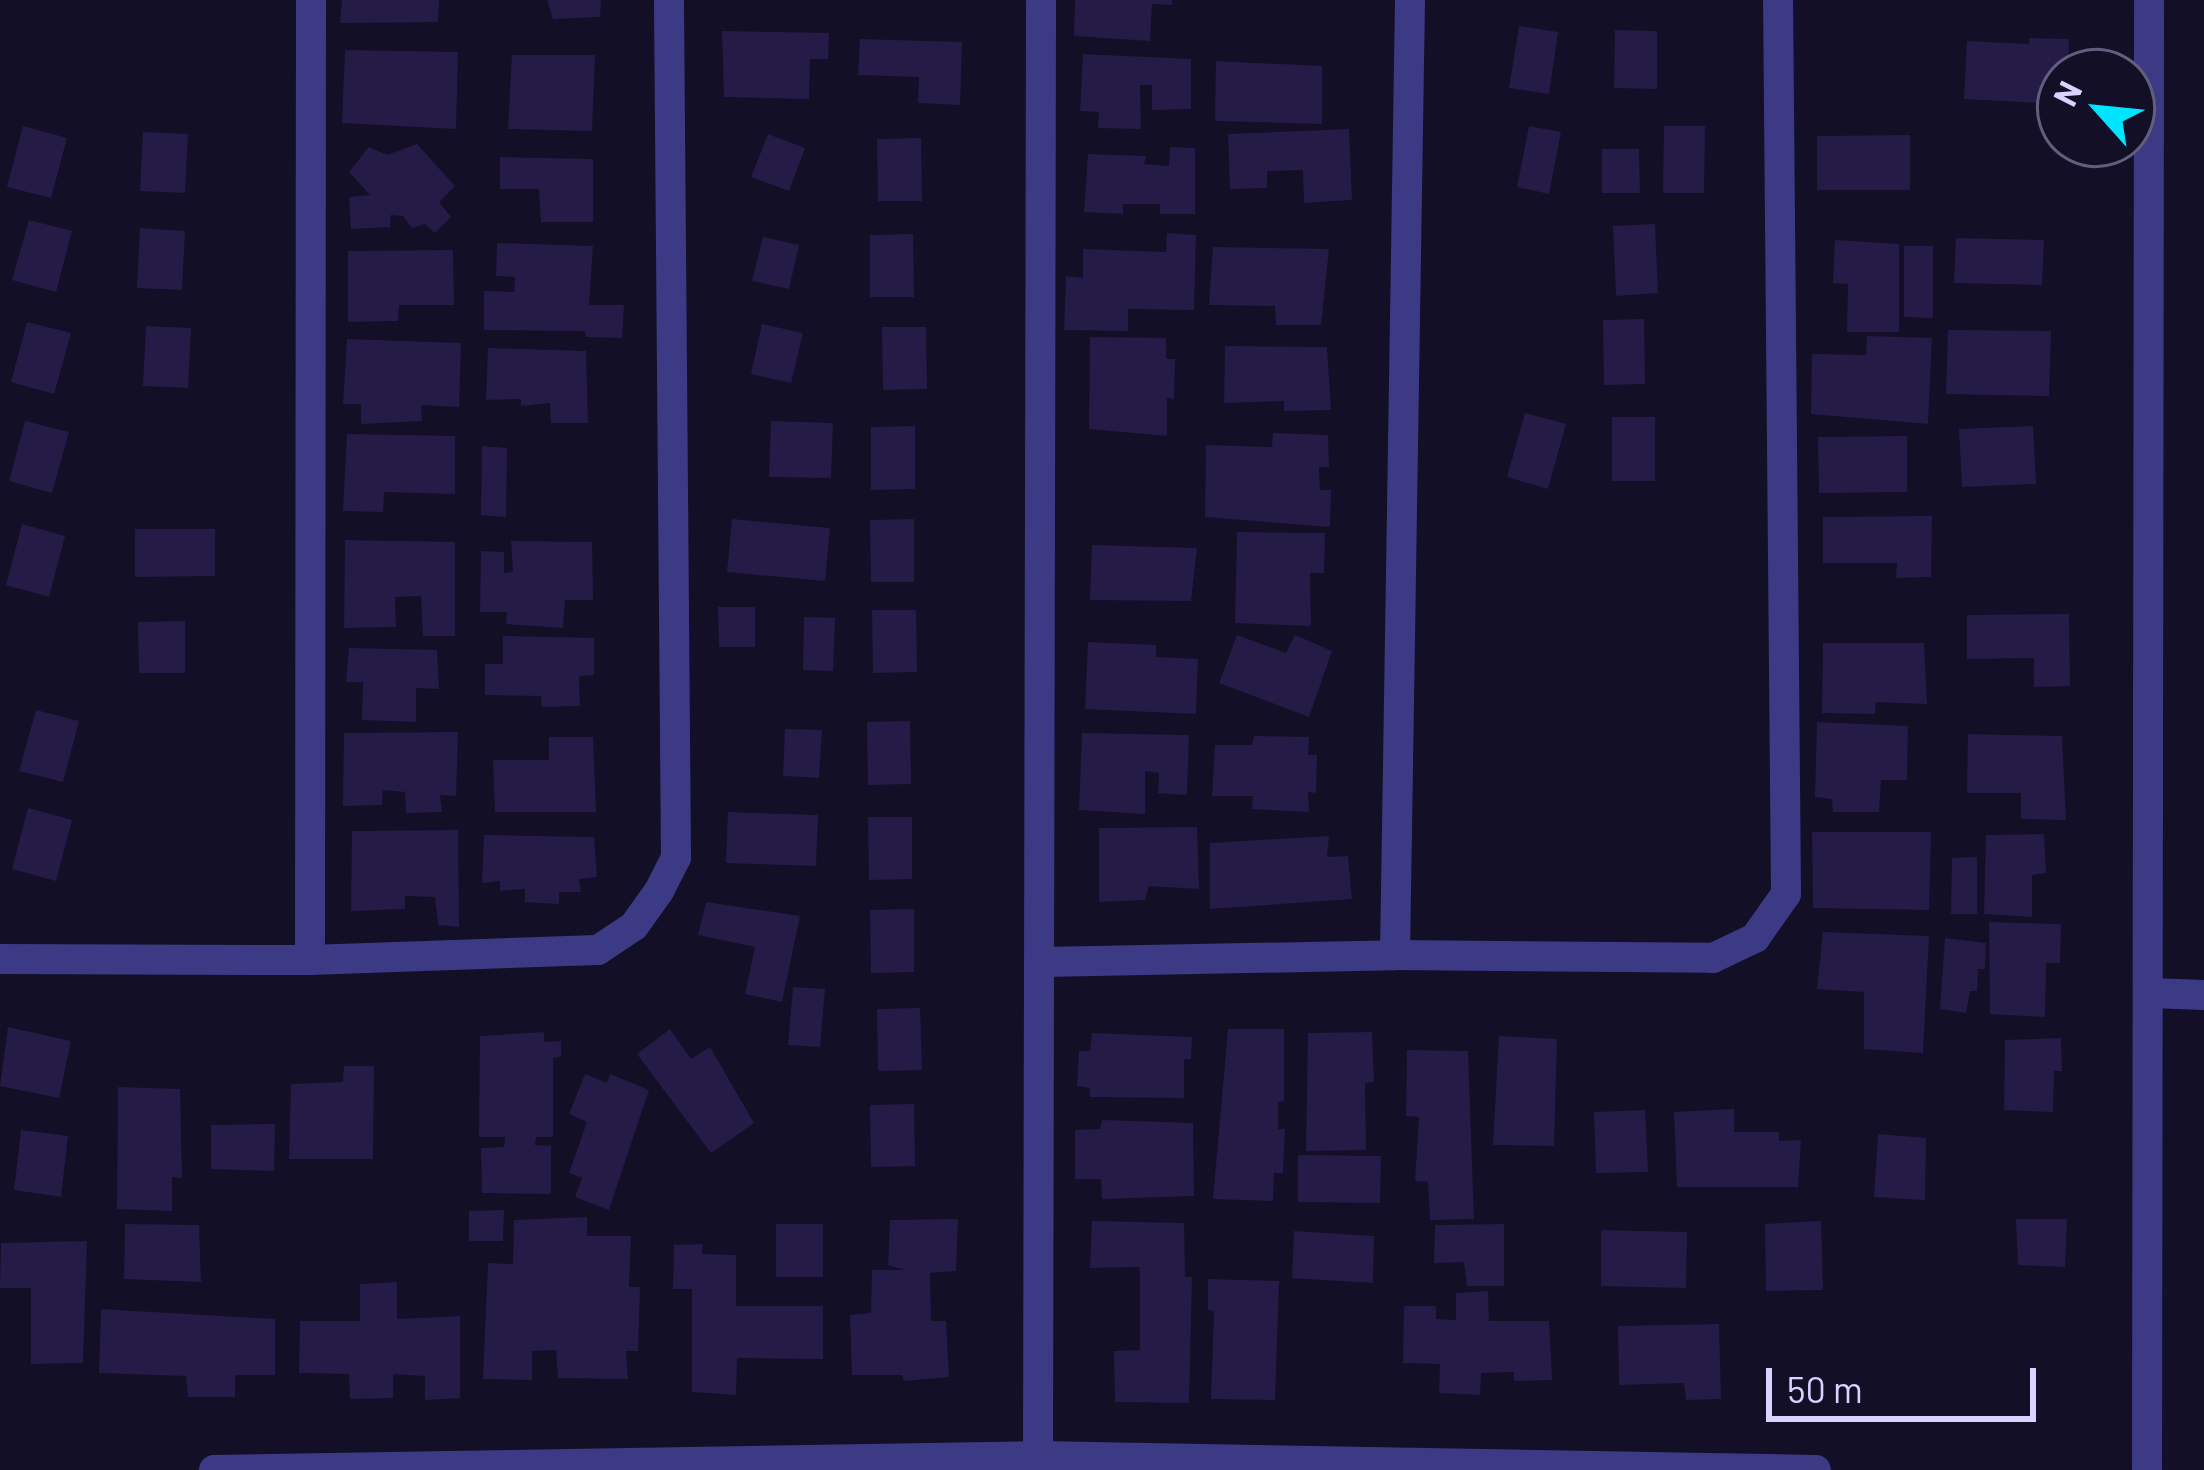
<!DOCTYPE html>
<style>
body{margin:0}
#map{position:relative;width:2204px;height:1470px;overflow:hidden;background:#130f26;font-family:Barlow,sans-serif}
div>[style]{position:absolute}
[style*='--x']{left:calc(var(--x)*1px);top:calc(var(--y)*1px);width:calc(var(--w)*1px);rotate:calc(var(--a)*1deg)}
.building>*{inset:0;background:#241b47}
.minor>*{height:30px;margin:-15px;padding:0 15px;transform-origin:15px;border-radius:15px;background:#3d3a85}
span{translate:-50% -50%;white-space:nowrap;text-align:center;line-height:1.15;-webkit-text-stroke:9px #130f26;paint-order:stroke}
.north{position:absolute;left:2036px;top:48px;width:120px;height:120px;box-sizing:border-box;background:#130f26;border:3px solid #625e7d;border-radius:50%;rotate:297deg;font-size:33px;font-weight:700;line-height:48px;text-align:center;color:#d9d4ff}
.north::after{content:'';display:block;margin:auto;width:42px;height:54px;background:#00e5ff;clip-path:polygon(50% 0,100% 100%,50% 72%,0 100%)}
.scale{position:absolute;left:1766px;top:1368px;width:270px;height:54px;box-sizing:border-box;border:6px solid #d9d4ff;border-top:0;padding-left:15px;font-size:36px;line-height:42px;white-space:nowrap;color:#d9d4ff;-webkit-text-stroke:9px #130f26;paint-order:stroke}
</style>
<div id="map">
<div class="building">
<i style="clip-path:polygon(342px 0,439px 0,438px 22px,340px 23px)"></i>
<i style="clip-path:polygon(547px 0,601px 0,600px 17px,553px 19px)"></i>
<i style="clip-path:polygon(1075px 0,1172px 0,1172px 5px,1152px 4px,1150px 41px,1074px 36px)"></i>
<i style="clip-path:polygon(1519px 26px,1558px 32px,1549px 94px,1509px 88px)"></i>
<i style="clip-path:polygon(1615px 30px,1657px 31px,1657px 89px,1614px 88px)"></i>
<i style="clip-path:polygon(722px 31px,829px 33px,828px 59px,810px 59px,809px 99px,724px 97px)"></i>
<i style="clip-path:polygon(2029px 38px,2069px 39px,2068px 72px,2060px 72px,2060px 104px,1964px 99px,1967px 41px,2029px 44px)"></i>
<i style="clip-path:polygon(860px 39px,962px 42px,960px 105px,918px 103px,919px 77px,858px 75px)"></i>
<i style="clip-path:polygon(345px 50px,458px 52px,456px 129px,342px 123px)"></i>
<i style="clip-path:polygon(1083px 54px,1191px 59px,1191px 109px,1152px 110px,1152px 85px,1140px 85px,1141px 129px,1098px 128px,1099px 112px,1080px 111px)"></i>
<i style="clip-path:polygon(512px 55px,595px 55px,592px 131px,508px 129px)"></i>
<i style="clip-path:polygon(1216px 61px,1322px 66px,1322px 124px,1215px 121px)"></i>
<i style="clip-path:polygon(23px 126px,67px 138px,51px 198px,7px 187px)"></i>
<i style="clip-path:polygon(1529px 126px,1561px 132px,1549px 194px,1517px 187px)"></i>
<i style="clip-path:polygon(1664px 126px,1705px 126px,1704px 193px,1663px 193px)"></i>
<i style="clip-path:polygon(1349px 129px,1352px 200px,1304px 203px,1303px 170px,1267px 171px,1267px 188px,1230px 189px,1228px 134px)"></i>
<i style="clip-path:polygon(143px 132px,188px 134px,185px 193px,140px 191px)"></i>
<i style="clip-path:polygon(768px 134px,805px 148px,789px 191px,751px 177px)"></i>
<i style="clip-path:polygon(1910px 135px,1910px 190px,1817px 190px,1817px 136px)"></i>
<i style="clip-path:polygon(921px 138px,922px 201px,878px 201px,877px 139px)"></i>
<i style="clip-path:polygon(417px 144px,455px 186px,439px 202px,451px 217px,435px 233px,425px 224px,412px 228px,403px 216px,391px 215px,390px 227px,351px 229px,349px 197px,370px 195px,349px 172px,369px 147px,387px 155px)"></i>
<i style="clip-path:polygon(1170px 147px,1195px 148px,1195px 214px,1160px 214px,1160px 204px,1123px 204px,1123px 214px,1084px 212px,1088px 154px,1146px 156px,1144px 164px,1169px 166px)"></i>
<i style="clip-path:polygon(1602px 149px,1639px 149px,1640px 193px,1602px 193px)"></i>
<i style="clip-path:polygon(500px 157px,593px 159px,593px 222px,541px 222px,539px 189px,500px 189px)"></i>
<i style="clip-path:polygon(29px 220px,72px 231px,56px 292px,12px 280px)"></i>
<i style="clip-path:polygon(1655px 224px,1658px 293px,1616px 296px,1613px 226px)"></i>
<i style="clip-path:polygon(140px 228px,185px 231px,182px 290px,137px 288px)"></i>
<i style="clip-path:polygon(1167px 233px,1196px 235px,1194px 310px,1128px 309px,1128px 331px,1064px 330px,1066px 276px,1083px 278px,1083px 249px,1166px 252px)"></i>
<i style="clip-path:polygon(913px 234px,914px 297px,870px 297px,870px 235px)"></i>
<i style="clip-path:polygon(763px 237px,799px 245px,789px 289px,752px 281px)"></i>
<i style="clip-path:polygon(1956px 238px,2044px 240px,2042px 285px,1954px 283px)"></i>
<i style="clip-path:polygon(1835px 240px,1899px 244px,1899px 332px,1847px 332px,1848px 284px,1833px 283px)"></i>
<i style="clip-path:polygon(497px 243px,593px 246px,589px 305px,624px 305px,622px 338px,586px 337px,585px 331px,484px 330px,484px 291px,514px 292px,515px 277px,496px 276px)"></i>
<i style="clip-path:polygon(1904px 246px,1933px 246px,1933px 318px,1904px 317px)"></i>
<i style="clip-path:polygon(1213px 247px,1329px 249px,1321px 325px,1276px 325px,1275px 306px,1209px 305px)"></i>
<i style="clip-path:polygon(453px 250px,454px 305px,399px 305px,398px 321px,348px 322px,348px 251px)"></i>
<i style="clip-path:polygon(1644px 319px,1645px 384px,1604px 385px,1603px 320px)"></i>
<i style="clip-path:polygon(27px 322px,71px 333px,54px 394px,11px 382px)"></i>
<i style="clip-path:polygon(762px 324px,803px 333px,791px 383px,751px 374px)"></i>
<i style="clip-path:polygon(146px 326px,191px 328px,188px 388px,143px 386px)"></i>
<i style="clip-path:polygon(882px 327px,926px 327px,927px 389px,883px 390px)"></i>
<i style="clip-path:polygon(1948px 330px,2051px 331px,2049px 396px,1946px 394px)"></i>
<i style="clip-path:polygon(1867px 336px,1932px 338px,1928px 424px,1811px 414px,1812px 354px,1866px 355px)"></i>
<i style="clip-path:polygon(1090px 337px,1166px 338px,1166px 359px,1175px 359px,1174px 399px,1167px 398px,1167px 436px,1089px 429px)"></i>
<i style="clip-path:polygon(347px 339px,461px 343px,459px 407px,421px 405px,422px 421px,361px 424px,361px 404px,343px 404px)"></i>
<i style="clip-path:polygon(1225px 346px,1327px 347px,1331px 410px,1284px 411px,1284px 401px,1224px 403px)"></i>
<i style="clip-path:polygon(488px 348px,586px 351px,588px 423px,551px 423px,550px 403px,521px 406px,521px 399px,486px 400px)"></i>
<i style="clip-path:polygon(1525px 413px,1566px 424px,1548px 489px,1507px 477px)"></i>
<i style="clip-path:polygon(1612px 417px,1655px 417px,1655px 481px,1612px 481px)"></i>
<i style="clip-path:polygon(25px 421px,69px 432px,52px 493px,9px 481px)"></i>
<i style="clip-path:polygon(771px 421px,833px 423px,831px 478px,769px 477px)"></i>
<i style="clip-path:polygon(915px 426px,915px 489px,871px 490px,871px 427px)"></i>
<i style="clip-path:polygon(2033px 426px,2036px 484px,1962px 487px,1959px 429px)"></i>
<i style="clip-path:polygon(1273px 433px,1328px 435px,1329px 467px,1319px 467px,1320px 490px,1331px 490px,1330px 527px,1205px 517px,1206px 445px,1272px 447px)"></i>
<i style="clip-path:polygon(347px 434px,455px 436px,455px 494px,384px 492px,383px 512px,343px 511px)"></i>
<i style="clip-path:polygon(1907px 436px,1907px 492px,1819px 493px,1818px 437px)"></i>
<i style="clip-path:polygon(482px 446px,507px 448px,506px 517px,481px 515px)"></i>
<i style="clip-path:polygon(1932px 516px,1931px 577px,1896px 578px,1897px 563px,1823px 563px,1823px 517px)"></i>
<i style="clip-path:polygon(732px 519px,830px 528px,825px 581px,727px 572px)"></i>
<i style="clip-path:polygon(914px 519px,914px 582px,871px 582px,870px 520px)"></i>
<i style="clip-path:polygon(22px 524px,65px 536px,49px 597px,6px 585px)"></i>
<i style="clip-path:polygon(135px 529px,215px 529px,215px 576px,135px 577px)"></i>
<i style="clip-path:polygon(1237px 532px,1325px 533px,1324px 573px,1310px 573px,1311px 626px,1235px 623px)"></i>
<i style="clip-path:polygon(345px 540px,455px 542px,455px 636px,423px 636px,421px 596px,395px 597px,396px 627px,344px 628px)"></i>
<i style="clip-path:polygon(511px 541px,592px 542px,593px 600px,565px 600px,563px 628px,506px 624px,507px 612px,480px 612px,481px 551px,504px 552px,504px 573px,513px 572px)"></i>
<i style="clip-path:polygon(1092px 545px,1197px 548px,1191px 601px,1090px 600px)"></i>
<i style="clip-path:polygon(718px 607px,755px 607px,755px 647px,719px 647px)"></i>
<i style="clip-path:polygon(872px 610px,916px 610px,917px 672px,873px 673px)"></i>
<i style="clip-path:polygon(2069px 614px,2070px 686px,2034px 687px,2034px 658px,1967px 659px,1967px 615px)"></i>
<i style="clip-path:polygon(804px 617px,835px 618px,833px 671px,803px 670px)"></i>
<i style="clip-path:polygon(185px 621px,185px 673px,139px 673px,138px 622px)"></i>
<i style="clip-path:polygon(1237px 635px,1286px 653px,1295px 635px,1332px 651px,1309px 717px,1219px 683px)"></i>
<i style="clip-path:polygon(503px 636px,594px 638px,594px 675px,579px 676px,580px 706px,542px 707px,541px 696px,485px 695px,485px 664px,503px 664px)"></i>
<i style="clip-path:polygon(1088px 642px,1156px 645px,1156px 657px,1198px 659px,1196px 714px,1085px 709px)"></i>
<i style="clip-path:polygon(1823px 643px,1924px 643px,1927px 704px,1876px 702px,1875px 714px,1822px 713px)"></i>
<i style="clip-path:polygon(349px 648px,437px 650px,439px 689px,416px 688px,416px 722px,362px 720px,363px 682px,346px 682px)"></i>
<i style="clip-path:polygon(36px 710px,79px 721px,63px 782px,19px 771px)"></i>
<i style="clip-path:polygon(910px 721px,911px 784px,868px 785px,867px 722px)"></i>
<i style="clip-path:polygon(1817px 722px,1908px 726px,1907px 780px,1881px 780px,1879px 812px,1833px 812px,1832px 799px,1815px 797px)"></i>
<i style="clip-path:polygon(785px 729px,822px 730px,819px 778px,783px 776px)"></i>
<i style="clip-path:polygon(458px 732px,456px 796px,440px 795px,442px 812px,406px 813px,405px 792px,383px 790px,382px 805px,343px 806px,344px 733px)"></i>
<i style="clip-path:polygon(1082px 733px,1189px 735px,1187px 795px,1158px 793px,1159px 773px,1145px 771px,1145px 814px,1079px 810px)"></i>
<i style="clip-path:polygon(1968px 734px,2062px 736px,2066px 820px,2021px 819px,2021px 793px,1967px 793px)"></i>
<i style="clip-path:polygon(1254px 736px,1309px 737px,1308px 755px,1317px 755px,1316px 793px,1308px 792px,1309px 812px,1252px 809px,1253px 796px,1212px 796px,1215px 745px,1252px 745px)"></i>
<i style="clip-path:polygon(549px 737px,593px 737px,596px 812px,495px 812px,493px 760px,549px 760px)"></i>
<i style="clip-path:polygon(28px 808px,72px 820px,56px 881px,12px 869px)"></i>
<i style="clip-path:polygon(728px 812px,818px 815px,816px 866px,726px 863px)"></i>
<i style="clip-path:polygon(868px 817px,912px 817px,912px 879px,869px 880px)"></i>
<i style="clip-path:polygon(1197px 827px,1199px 889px,1149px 886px,1145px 900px,1099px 902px,1099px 828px)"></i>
<i style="clip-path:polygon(458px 830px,459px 927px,438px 925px,435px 897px,405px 896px,405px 909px,351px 911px,352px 831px)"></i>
<i style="clip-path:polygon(1812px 832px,1931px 832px,1929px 910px,1813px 908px)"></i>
<i style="clip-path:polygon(2044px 834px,2046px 873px,2032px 875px,2032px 917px,1984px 914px,1986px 835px)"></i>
<i style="clip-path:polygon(484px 835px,594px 837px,597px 877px,579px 879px,581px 892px,559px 892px,559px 904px,525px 902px,525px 889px,500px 891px,500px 881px,482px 883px)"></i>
<i style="clip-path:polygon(1329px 836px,1327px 857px,1348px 856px,1352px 899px,1210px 909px,1210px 843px)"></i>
<i style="clip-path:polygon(1977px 857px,1977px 914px,1951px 914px,1952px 858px)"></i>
<i style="clip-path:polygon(706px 902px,800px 916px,782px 1002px,745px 994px,755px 947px,698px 935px)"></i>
<i style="clip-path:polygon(914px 909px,914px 972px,871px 973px,870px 910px)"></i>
<i style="clip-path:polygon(1989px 922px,2061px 924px,2060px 963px,2046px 963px,2045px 1017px,1990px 1014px)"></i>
<i style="clip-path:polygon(1823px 932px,1929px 936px,1923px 1053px,1864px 1049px,1864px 992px,1817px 989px)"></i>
<i style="clip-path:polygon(1945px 938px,1986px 943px,1985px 969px,1978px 969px,1977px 991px,1970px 991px,1966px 1013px,1940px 1009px)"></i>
<i style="clip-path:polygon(793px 987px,825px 989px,820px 1047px,788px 1045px)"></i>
<i style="clip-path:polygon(920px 1008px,922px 1070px,878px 1071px,877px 1009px)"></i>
<i style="clip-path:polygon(8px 1027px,71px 1041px,59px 1098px,0 1086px)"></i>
<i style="clip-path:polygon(670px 1029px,691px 1059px,710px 1047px,754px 1123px,711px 1153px,637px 1054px)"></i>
<i style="clip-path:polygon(1228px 1029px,1284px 1029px,1284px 1101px,1278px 1102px,1278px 1129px,1285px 1129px,1283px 1173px,1274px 1173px,1273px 1201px,1213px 1199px)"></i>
<i style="clip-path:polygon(544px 1032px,544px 1042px,561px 1041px,561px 1057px,553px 1058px,553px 1137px,536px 1137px,535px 1145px,551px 1146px,551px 1194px,482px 1193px,481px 1148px,504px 1147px,505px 1137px,479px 1137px,480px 1036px)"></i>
<i style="clip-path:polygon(1372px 1032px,1374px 1082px,1365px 1083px,1366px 1150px,1306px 1151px,1308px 1033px)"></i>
<i style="clip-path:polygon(1092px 1033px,1192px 1037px,1191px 1059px,1184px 1059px,1184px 1098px,1090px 1097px,1090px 1088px,1077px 1086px,1079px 1051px,1090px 1051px)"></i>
<i style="clip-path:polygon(1499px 1036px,1557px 1039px,1554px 1146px,1493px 1145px)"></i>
<i style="clip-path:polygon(2061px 1038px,2062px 1071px,2054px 1071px,2053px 1112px,2004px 1110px,2005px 1040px)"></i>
<i style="clip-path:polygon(1407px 1050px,1468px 1051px,1474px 1219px,1430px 1220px,1428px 1182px,1415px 1181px,1419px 1117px,1406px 1116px)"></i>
<i style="clip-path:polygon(344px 1066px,374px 1066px,373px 1159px,289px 1159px,291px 1084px,343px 1082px)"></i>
<i style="clip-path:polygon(585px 1074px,607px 1083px,610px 1074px,649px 1090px,609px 1210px,575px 1197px,582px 1178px,569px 1173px,587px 1122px,569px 1114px)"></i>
<i style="clip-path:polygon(118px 1087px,180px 1089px,182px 1178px,172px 1177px,172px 1211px,117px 1209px)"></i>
<i style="clip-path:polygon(914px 1104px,915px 1166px,871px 1167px,870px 1105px)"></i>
<i style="clip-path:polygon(1734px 1109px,1734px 1132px,1779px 1132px,1779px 1141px,1801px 1140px,1798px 1187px,1677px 1187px,1674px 1112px)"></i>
<i style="clip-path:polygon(1645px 1110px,1648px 1172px,1596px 1173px,1594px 1112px)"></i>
<i style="clip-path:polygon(1102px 1120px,1193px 1123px,1194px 1196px,1102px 1199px,1101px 1179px,1075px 1179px,1075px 1130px,1100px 1129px)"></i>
<i style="clip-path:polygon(275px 1124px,274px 1171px,211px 1169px,211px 1125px)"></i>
<i style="clip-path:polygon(21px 1130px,68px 1136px,61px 1197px,14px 1190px)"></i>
<i style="clip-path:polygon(1878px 1134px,1926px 1138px,1925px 1200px,1874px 1197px)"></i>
<i style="clip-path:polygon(1298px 1155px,1381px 1156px,1380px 1203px,1298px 1202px)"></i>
<i style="clip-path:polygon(504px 1210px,503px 1241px,469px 1241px,469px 1211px)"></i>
<i style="clip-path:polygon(587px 1217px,587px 1236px,631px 1236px,629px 1287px,640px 1287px,638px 1351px,626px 1351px,628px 1379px,558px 1378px,556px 1350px,532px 1351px,532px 1380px,483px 1379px,488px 1263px,513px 1264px,514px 1220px)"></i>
<i style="clip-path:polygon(958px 1219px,956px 1271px,930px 1273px,931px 1321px,946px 1321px,949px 1377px,904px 1381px,902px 1375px,852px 1375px,850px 1315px,871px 1313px,872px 1270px,905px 1270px,888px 1265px,890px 1220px)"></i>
<i style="clip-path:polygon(2016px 1219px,2067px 1219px,2065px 1267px,2018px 1265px)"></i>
<i style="clip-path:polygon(1092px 1221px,1184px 1223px,1185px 1277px,1192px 1277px,1189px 1403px,1115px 1402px,1114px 1351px,1140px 1350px,1140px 1275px,1139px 1267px,1090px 1268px)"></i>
<i style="clip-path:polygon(1821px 1221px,1823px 1290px,1766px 1291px,1765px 1224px)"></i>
<i style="clip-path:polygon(125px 1224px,199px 1225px,201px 1282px,124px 1279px)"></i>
<i style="clip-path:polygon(776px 1224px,823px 1224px,823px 1277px,776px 1277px)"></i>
<i style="clip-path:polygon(1504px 1224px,1504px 1286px,1467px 1286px,1464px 1262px,1434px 1263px,1435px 1225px)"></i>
<i style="clip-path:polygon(1601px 1230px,1687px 1232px,1686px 1288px,1601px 1286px)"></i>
<i style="clip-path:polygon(1294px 1231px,1374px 1236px,1373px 1283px,1292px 1278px)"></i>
<i style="clip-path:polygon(87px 1241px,83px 1363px,31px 1364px,31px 1288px,0 1288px,1px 1243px)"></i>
<i style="clip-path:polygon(703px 1244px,702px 1254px,736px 1255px,736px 1306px,823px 1306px,823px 1359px,737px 1358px,736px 1395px,692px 1392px,692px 1289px,673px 1289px,674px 1245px)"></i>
<i style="clip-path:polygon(1208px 1279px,1279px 1281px,1275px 1400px,1211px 1399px,1214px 1311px,1208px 1310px)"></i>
<i style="clip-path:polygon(397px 1282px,397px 1319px,460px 1316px,460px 1398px,425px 1400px,425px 1376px,393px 1374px,393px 1398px,350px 1399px,349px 1374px,299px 1373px,300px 1321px,360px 1321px,360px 1284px)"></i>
<i style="clip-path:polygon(1488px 1291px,1489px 1321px,1549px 1321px,1552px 1380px,1514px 1381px,1514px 1372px,1481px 1373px,1480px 1395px,1439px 1393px,1440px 1364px,1403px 1363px,1404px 1306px,1436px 1306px,1436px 1319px,1456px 1320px,1456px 1293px)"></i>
<i style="clip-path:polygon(101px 1309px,275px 1319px,275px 1375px,235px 1375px,235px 1397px,188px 1397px,186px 1376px,99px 1373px)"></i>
<i style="clip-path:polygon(1719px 1324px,1721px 1399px,1686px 1400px,1684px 1383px,1619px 1385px,1618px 1326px)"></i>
</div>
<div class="minor">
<i style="--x:1395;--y:955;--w:955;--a:-89.1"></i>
<i style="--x:0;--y:959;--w:310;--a:0.2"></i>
<i style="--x:310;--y:960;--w:288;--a:-2"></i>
<i style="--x:598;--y:950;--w:43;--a:-33.7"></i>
<i style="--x:634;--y:926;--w:43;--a:-54.5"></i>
<i style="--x:659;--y:891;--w:37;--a:-63"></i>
<i style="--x:676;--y:858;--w:858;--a:-90.47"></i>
<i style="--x:310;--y:960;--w:960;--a:-89.94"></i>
<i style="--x:1043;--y:962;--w:352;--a:-1.1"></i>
<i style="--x:1395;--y:955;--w:318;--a:0.5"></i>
<i style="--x:1713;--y:958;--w:47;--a:-25.5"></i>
<i style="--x:1755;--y:938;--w:54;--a:-54.8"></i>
<i style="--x:1786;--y:894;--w:894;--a:-90.51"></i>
<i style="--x:2150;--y:993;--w:54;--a:2.1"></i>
<i style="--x:1038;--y:1456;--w:1456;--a:-89.88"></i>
<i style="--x:214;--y:1470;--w:824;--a:-0.97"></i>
<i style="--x:1038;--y:1456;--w:778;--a:1.03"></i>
<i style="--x:2147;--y:1470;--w:1470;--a:-89.92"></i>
</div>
<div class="north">N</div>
<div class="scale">50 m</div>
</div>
